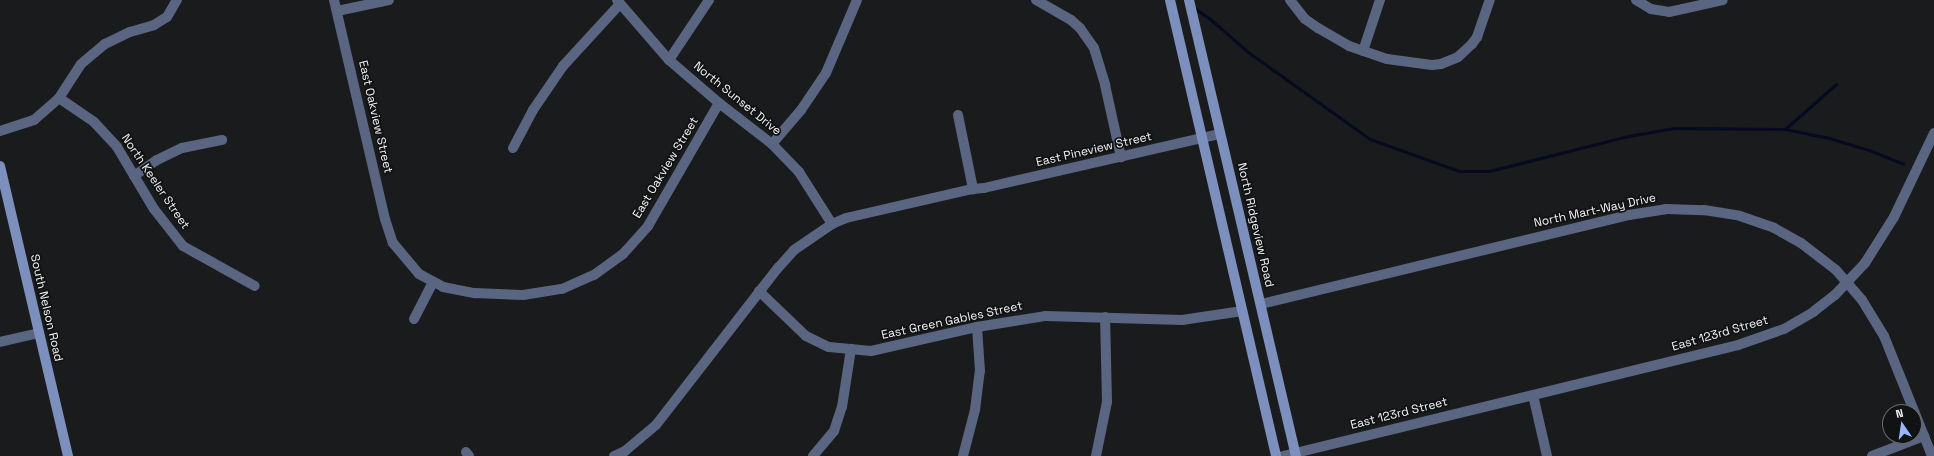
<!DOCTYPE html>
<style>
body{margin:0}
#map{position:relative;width:1934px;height:456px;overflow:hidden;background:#1a1b1d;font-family:"Space Grotesk",sans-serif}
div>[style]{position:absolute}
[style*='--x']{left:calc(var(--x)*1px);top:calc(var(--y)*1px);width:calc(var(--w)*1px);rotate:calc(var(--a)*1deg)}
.stream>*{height:3px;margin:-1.5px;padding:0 1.5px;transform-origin:1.5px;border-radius:1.5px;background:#050a20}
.street>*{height:10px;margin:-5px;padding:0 5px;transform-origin:5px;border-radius:5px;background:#596581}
.secondary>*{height:10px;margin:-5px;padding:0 5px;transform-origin:5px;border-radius:5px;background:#7d8fbd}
span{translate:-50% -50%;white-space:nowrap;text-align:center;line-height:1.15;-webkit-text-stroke:3.5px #111214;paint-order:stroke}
.street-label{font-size:12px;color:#f3f4f6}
.north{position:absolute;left:1882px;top:404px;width:40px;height:40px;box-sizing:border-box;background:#111214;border:1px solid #6b6c6e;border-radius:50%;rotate:347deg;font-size:11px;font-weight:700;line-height:16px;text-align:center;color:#f3f4f6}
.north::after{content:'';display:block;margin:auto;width:14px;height:18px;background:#99b5fd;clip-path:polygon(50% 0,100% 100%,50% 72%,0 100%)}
</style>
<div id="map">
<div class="stream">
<i style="--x:1193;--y:7;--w:19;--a:35"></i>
<i style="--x:1209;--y:18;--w:52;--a:41.1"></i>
<i style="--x:1248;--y:52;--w:150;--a:35.5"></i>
<i style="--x:1370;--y:139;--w:95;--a:19.8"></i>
<i style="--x:1459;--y:171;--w:30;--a:0"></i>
<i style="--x:1489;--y:171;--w:143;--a:-14.1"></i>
<i style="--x:1628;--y:136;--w:47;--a:-9.9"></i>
<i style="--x:1674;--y:128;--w:111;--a:0.5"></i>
<i style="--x:1785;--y:129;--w:45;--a:11.6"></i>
<i style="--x:1829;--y:138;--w:42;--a:16.7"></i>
<i style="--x:1869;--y:150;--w:37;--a:22"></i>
<i style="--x:1785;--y:129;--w:68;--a:-41.4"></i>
</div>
<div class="street">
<i style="--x:334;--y:0;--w:225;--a:76.9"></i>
<i style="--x:385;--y:219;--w:25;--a:72"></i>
<i style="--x:393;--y:243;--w:40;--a:50"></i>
<i style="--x:419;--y:274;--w:27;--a:28"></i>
<i style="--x:443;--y:287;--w:33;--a:11"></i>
<i style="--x:475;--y:293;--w:48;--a:2.4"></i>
<i style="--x:523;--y:295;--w:39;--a:-9"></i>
<i style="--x:562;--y:289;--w:35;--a:-24"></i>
<i style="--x:594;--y:275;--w:36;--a:-36"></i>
<i style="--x:623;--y:254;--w:38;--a:-48"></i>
<i style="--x:648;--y:226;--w:142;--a:-60"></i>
<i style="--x:617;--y:0;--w:79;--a:49.1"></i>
<i style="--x:669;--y:60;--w:66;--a:40.7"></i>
<i style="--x:719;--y:103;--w:67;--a:37.7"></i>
<i style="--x:772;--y:144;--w:39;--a:46"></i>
<i style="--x:799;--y:172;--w:62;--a:57.6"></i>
<i style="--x:1036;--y:0;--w:40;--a:29.7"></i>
<i style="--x:1071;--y:20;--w:12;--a:42"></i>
<i style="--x:1080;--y:28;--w:24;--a:55"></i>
<i style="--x:1094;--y:48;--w:39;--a:73"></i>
<i style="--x:1105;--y:85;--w:74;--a:77.5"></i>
<i style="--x:1290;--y:0;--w:24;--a:52"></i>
<i style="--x:1305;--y:19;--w:16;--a:35"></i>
<i style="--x:1318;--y:28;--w:36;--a:30"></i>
<i style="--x:1349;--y:46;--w:40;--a:18.9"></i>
<i style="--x:1387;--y:59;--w:45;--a:7.6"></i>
<i style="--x:1432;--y:65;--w:9;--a:-6"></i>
<i style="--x:1441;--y:64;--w:18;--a:-22"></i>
<i style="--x:1458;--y:57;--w:19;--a:-43"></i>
<i style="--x:1472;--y:44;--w:9;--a:-54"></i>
<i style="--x:1477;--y:37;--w:39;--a:-71"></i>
<i style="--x:1636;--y:0;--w:17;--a:31"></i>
<i style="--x:1651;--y:9;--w:18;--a:9"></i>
<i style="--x:1669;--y:12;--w:55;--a:-12.5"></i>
<i style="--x:337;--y:11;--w:53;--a:-11.9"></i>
<i style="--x:1363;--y:51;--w:54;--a:-71.6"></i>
<i style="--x:669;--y:60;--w:72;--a:-56.3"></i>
<i style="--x:59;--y:98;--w:42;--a:34.4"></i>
<i style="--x:94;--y:122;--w:34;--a:47"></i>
<i style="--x:117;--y:147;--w:72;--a:59.2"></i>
<i style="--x:154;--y:209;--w:47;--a:51.9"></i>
<i style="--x:183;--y:246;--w:82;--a:29.1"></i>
<i style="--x:958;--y:115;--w:76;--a:78.5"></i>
<i style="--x:0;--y:131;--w:36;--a:-18"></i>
<i style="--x:34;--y:120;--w:33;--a:-41"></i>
<i style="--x:59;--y:98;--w:40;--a:-57.1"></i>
<i style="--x:81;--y:64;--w:31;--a:-40"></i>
<i style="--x:105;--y:44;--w:28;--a:-26"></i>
<i style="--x:130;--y:32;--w:25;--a:-16"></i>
<i style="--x:154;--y:25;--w:15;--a:-32"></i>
<i style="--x:167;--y:17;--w:20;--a:-60"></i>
<i style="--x:772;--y:144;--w:45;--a:-49.5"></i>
<i style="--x:801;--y:110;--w:45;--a:-56"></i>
<i style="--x:826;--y:73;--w:79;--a:-67"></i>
<i style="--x:513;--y:148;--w:43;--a:-62.2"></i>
<i style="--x:533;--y:110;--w:53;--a:-55.7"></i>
<i style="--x:563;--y:66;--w:84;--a:-47.4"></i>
<i style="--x:134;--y:176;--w:28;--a:-35"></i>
<i style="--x:157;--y:160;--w:28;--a:-26"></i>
<i style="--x:182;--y:148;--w:41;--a:-11.3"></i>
<i style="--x:759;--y:291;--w:65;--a:43.8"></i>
<i style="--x:806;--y:336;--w:25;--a:26"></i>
<i style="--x:829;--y:347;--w:42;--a:5.4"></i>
<i style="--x:871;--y:351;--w:109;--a:-12.8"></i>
<i style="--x:977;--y:327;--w:70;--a:-9.1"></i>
<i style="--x:1046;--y:316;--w:136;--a:1.7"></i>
<i style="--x:1182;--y:320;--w:61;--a:-8.5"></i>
<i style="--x:1261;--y:304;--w:379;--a:-13.6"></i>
<i style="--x:1629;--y:215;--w:37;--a:-9"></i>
<i style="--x:1666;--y:209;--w:38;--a:2"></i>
<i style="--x:1704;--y:210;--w:36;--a:9"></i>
<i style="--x:1740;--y:216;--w:36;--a:19"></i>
<i style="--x:1774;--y:228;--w:31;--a:29"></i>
<i style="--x:1801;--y:243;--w:44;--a:37.6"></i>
<i style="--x:1836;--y:270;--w:40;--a:49"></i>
<i style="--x:1862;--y:300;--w:42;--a:58.6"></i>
<i style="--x:1884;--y:336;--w:129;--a:68.2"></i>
<i style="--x:414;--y:319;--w:42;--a:-62.8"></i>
<i style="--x:0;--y:342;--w:40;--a:-13"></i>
<i style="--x:1533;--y:395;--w:63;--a:77.1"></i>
<i style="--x:466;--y:452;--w:5;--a:53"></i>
<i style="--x:614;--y:456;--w:12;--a:-24"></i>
<i style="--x:625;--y:451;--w:40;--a:-40"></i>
<i style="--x:656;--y:425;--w:199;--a:-52.2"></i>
<i style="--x:778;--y:268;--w:24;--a:-48"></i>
<i style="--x:794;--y:250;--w:46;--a:-34.4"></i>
<i style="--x:832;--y:224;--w:15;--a:-23"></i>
<i style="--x:846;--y:218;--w:130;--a:-12.9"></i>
<i style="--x:973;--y:189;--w:11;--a:-5"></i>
<i style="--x:984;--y:188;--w:242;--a:-12.9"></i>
<i style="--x:813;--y:456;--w:33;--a:-50"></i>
<i style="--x:834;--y:431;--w:25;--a:-72"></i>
<i style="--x:842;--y:407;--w:59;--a:-81.2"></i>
<i style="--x:963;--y:456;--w:48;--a:-75.4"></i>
<i style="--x:975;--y:410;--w:39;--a:-83"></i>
<i style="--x:980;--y:371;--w:44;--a:-93.9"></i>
<i style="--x:1096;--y:456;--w:55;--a:-78.5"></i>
<i style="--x:1107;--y:402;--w:85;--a:-91.3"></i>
<i style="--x:1283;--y:456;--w:468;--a:-13.7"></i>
<i style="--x:1738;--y:345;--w:49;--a:-19.2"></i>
<i style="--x:1784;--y:329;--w:34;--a:-30"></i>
<i style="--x:1813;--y:312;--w:28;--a:-38"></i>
<i style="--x:1835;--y:295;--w:44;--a:-46.8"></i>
<i style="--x:1865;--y:263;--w:54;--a:-57.8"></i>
<i style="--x:1894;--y:217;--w:93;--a:-64.5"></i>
<i style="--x:1872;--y:456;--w:56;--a:-21"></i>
</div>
<div class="secondary">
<i style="--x:1170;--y:0;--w:468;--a:76.9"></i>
<i style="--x:1189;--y:0;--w:468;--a:76.8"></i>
<i style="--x:0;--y:166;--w:298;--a:76.8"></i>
</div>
<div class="street-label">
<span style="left:737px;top:99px;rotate:39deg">North Sunset Drive</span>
<span style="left:375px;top:117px;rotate:77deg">East Oakview Street</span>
<span style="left:1094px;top:150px;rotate:-13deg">East Pineview Street</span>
<span style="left:666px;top:168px;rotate:-59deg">East Oakview Street</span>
<span style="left:155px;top:182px;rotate:56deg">North Keeler Street</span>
<span style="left:1595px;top:211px;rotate:-12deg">North Mart-Way Drive</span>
<span style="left:1255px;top:225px;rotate:77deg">North Ridgeview Road</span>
<span style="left:46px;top:308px;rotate:77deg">South Nelson Road</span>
<span style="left:952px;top:321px;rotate:-12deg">East Green Gables Street</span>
<span style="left:1720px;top:334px;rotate:-16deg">East 123rd Street</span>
<span style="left:1399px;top:414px;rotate:-14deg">East 123rd Street</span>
</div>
<div class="north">N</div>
</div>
